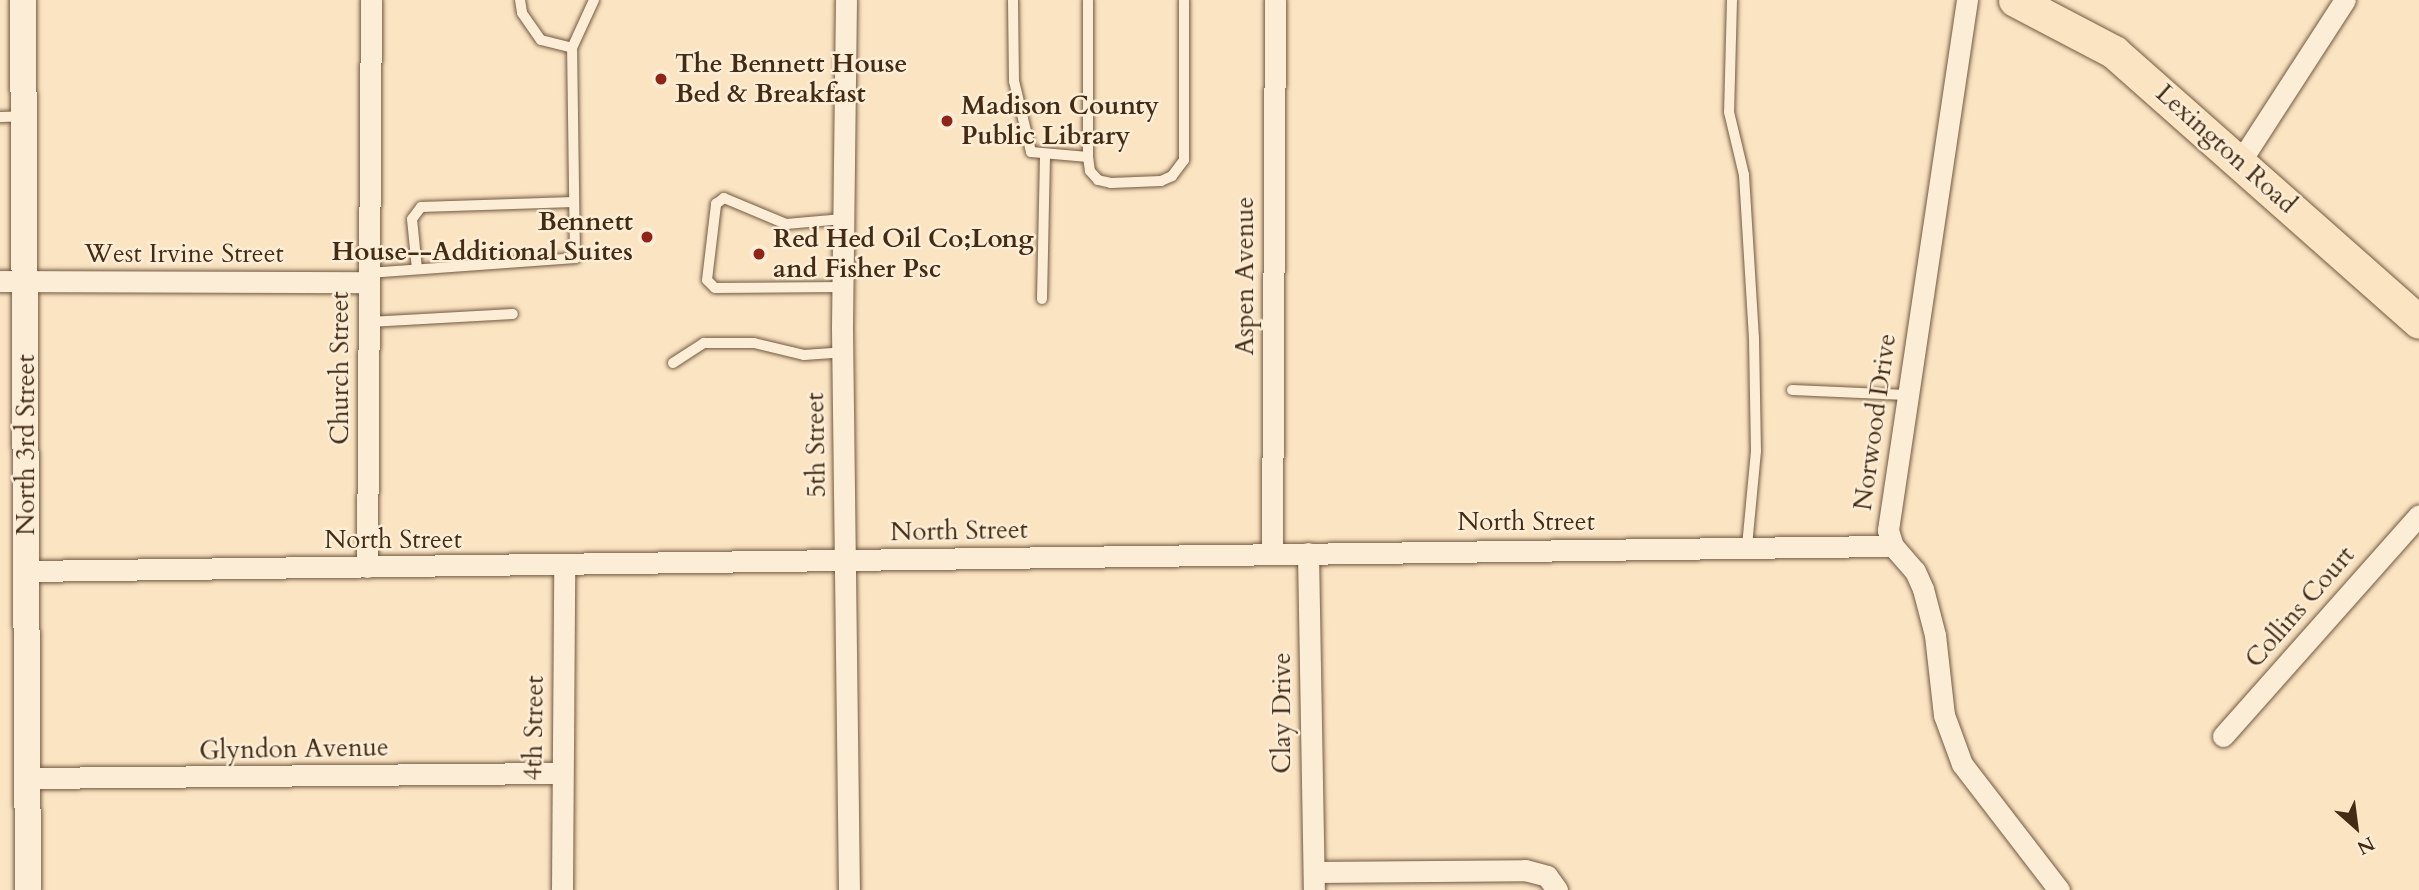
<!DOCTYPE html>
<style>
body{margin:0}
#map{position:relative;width:2419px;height:890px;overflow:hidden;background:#fbe4c2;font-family:Cardo,serif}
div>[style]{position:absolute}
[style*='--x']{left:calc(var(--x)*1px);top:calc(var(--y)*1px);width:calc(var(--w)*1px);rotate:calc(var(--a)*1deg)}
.roads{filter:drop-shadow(0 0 2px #715940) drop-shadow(0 0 2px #715940)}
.service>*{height:10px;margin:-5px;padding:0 5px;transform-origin:5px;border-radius:5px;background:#fcedd7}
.minor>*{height:21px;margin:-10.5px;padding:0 10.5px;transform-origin:10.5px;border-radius:10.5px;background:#fcedd7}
.tertiary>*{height:26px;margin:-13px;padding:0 13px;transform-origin:13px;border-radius:13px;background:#fcedd7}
.primary>*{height:33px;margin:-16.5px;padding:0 16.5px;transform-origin:16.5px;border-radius:16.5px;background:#fbe4c2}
.dots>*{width:19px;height:19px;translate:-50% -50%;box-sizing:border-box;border:4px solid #fcedd7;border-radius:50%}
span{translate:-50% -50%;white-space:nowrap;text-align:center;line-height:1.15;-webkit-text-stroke:5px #fcedd7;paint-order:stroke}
.poi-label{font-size:26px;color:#432b14;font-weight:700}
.left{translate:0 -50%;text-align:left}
.right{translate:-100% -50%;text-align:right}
.street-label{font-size:26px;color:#432b14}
.north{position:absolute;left:2321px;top:792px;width:70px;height:70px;-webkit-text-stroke:5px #fcedd7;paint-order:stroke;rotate:152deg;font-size:19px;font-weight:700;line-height:28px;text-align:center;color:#432b14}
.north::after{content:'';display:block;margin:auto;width:24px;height:32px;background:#432b14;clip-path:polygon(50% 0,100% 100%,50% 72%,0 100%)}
</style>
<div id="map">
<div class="roads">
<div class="service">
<i style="--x:520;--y:0;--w:13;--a:81"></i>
<i style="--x:522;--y:13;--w:33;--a:55"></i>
<i style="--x:541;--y:40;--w:32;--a:14"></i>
<i style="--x:1013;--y:0;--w:81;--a:89.3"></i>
<i style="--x:1014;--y:81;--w:73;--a:76.5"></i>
<i style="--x:1031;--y:152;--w:57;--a:5"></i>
<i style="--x:1088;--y:0;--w:157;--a:90"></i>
<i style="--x:1088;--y:157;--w:14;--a:82"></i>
<i style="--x:1090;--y:171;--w:12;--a:48"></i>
<i style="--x:1098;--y:180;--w:13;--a:13"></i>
<i style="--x:1111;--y:183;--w:50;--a:-2.3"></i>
<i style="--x:1161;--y:181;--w:12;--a:-24"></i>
<i style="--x:1172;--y:176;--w:20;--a:-53"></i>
<i style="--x:1184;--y:160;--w:160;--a:-90"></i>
<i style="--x:1732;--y:0;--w:112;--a:91.5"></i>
<i style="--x:1729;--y:112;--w:65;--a:76.6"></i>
<i style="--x:1744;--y:175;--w:163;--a:86.5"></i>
<i style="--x:1754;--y:338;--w:113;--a:89"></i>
<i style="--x:1756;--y:451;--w:96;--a:95.4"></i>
<i style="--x:0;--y:117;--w:24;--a:-2"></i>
<i style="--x:417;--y:269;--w:50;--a:-95.7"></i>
<i style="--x:412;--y:219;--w:15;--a:-53"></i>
<i style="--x:421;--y:207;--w:153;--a:-1.9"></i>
<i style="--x:368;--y:273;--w:208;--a:-4.1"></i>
<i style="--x:575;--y:258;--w:210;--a:-90.8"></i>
<i style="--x:572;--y:48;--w:53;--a:-65.4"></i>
<i style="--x:843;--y:287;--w:128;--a:179.6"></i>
<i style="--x:715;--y:288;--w:11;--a:-135"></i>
<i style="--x:707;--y:280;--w:77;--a:-83.2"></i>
<i style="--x:716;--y:204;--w:10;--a:-37"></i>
<i style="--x:724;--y:198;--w:67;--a:22.8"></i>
<i style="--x:786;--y:224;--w:57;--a:-5"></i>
<i style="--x:1042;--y:299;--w:143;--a:-88.8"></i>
<i style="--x:369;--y:322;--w:144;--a:-3.2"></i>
<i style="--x:673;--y:363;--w:37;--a:-33"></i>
<i style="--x:704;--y:343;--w:50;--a:0"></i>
<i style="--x:754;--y:343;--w:51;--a:13.5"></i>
<i style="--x:804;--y:355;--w:39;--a:-4"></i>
<i style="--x:1792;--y:390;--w:115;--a:2.5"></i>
</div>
<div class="minor">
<i style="--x:846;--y:0;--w:329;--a:90.7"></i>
<i style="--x:842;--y:329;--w:561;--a:89.29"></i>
<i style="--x:1967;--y:0;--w:536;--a:98.48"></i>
<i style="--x:1888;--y:530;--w:17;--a:73"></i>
<i style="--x:1893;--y:546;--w:33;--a:49"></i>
<i style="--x:1915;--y:571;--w:20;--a:66"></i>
<i style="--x:1923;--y:589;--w:48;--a:75.4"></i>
<i style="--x:1935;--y:635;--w:81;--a:83.6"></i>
<i style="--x:1944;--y:715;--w:52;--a:69.8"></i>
<i style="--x:1962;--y:764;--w:159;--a:52.4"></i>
<i style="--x:2240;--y:162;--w:193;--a:-57.1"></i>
<i style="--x:0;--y:281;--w:368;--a:0.2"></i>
<i style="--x:1272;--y:553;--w:553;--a:-89.69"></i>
<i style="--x:1308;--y:553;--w:337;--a:89"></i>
<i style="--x:367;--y:567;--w:567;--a:-89.6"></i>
<i style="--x:26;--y:571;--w:1867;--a:-0.77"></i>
<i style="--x:2223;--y:736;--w:295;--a:-48.4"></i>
<i style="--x:27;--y:778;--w:534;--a:-0.54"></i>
<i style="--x:1314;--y:872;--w:211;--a:-0.5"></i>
<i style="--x:1525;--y:870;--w:23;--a:15"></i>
<i style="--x:1547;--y:876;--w:17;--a:54"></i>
<i style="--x:562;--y:890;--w:323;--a:-89.6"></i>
</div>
<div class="tertiary">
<i style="--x:23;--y:0;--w:890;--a:89.68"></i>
</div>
<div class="primary">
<i style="--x:2015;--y:0;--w:112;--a:27.7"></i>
<i style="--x:2114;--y:52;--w:407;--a:41.5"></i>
</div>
</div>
<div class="dots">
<i style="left:661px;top:79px;background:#8f2418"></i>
<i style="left:947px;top:121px;background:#8f2418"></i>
<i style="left:647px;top:237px;background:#8f2418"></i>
<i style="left:759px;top:254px;background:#8f2418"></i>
</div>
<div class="poi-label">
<span class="left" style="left:675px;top:79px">The Bennett House<br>Bed &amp; Breakfast</span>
<span class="left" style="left:961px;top:121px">Madison County<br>Public Library</span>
<span class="right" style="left:633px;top:237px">Bennett<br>House--Additional Suites</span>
<span class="left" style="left:773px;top:254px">Red Hed Oil Co;Long<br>and Fisher Psc</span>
</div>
<div class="street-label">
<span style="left:2226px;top:149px;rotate:42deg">Lexington Road</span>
<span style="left:184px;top:254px">West Irvine Street</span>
<span style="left:1245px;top:276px;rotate:-90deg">Aspen Avenue</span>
<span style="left:340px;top:368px;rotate:-90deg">Church Street</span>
<span style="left:1875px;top:422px;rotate:-82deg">Norwood Drive</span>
<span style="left:26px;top:445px;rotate:-90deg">North 3rd Street</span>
<span style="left:816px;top:445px;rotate:-91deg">5th Street</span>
<span style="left:1526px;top:522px">North Street</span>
<span style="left:959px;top:531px;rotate:-1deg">North Street</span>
<span style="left:393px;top:540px">North Street</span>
<span style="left:2300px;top:607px;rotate:-49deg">Collins Court</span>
<span style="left:1282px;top:713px;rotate:-90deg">Clay Drive</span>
<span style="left:534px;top:728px;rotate:-89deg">4th Street</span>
<span style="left:294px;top:749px;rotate:-1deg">Glyndon Avenue</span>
</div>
<div class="north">N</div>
</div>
